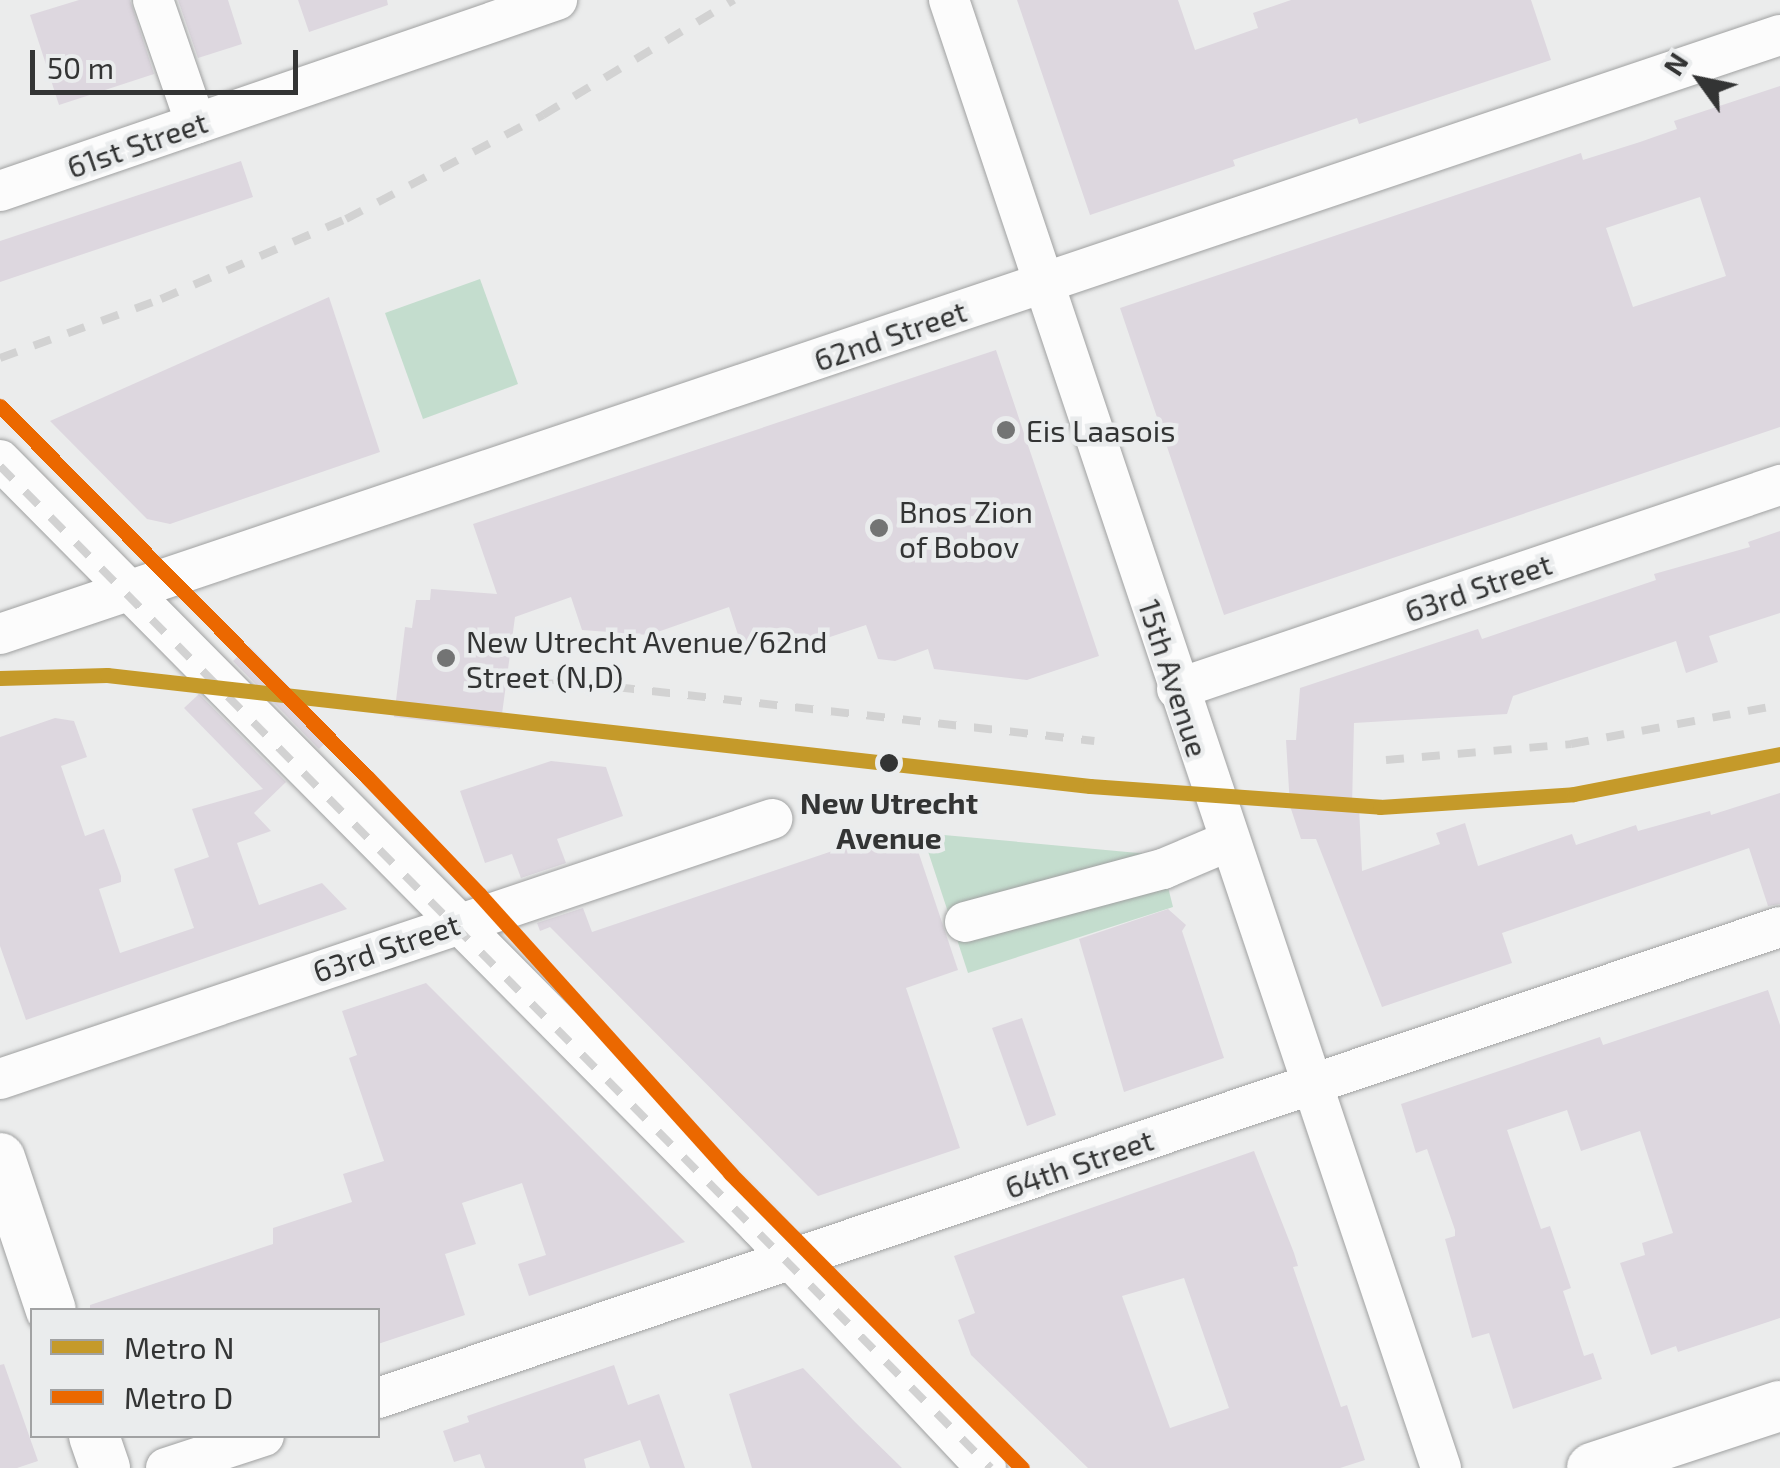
<!DOCTYPE html>
<style>
body{margin:0}
#map{position:relative;width:1780px;height:1468px;overflow:hidden;background:#ebecec;font-family:"Exo 2",sans-serif}
div>[style]{position:absolute}
[style*='--x']{left:calc(var(--x)*1px);top:calc(var(--y)*1px);width:calc(var(--w)*1px);rotate:calc(var(--a)*1deg)}
.green>*{inset:0;background:#c4ddce}
.building>*{inset:0;background:#ddd7df}
.roads{filter:drop-shadow(0 0 2px #a0a1a1) drop-shadow(0 0 2px #a0a1a1)}
.minor>*{height:40px;margin:-20px;padding:0 20px;transform-origin:20px;border-radius:20px;background:#fcfcfc}
.major>*{height:50px;margin:-25px;padding:0 25px;transform-origin:25px;border-radius:25px;background:#fcfcfc}
.rail>*{height:8px;margin-top:-4px;transform-origin:0;background:repeating-linear-gradient(90deg,#d2d2d2 0 18px,transparent 0 36px)}
.metro-1>*{height:15px;margin:-7.5px;padding:0 7.5px;transform-origin:7.5px;border-radius:7.5px;background:#c59a2a}
.metro-2>*{height:15px;margin:-7.5px;padding:0 7.5px;transform-origin:7.5px;border-radius:7.5px;background:#eb6800}
.dots>*{width:28px;height:28px;translate:-50% -50%;box-sizing:border-box;border:5px solid #eaeced;border-radius:50%}
span{translate:-50% -50%;white-space:nowrap;text-align:center;line-height:1.15;-webkit-text-stroke:9px #eaeced;paint-order:stroke}
.street-label{font-size:30px;color:#333434}
.poi-label{font-size:30px;color:#333434}
.left{translate:0 -50%;text-align:left}
.stop-label{font-size:30px;color:#333434;font-weight:700}
.legend{position:absolute;left:30px;top:1308px;width:350px;height:130px;box-sizing:border-box;background:#eaeced;border:2px solid #a1a2a3;margin:0;padding:12px 18px;list-style:none;font-size:30px;color:#333434}
.legend li{display:flex;align-items:center;gap:20px;height:50px}
.legend b{width:50px;border:2px solid #a1a2a3}
.north{position:absolute;left:1650px;top:30px;width:100px;height:100px;-webkit-text-stroke:8px #eaeced;paint-order:stroke;rotate:303deg;font-size:28px;font-weight:700;line-height:40px;text-align:center;color:#333434}
.north::after{content:'';display:block;margin:auto;width:35px;height:45px;background:#333434;clip-path:polygon(50% 0,100% 100%,50% 72%,0 100%)}
.scale{position:absolute;left:30px;top:50px;width:268px;height:45px;box-sizing:border-box;border:5px solid #333434;border-top:0;padding-left:12px;font-size:30px;line-height:35px;white-space:nowrap;color:#333434;-webkit-text-stroke:8px #eaeced;paint-order:stroke}
</style>
<div id="map">
<div class="green">
<i style="clip-path:polygon(480px 279px,518px 384px,423px 419px,385px 313px)"></i>
<i style="clip-path:polygon(922px 833px,1160px 855px,1173px 907px,968px 973px)"></i>
</div>
<div class="building">
<i style="clip-path:polygon(79px 0,130px 0,154px 74px,59px 105px,30px 15px)"></i>
<i style="clip-path:polygon(178px 0,228px 0,242px 44px,198px 58px)"></i>
<i style="clip-path:polygon(298px 0,387px 0,388px 5px,309px 32px)"></i>
<i style="clip-path:polygon(1017px 0,1178px 0,1195px 50px,1258px 28px,1253px 13px,1291px 0,1531px 0,1551px 60px,1359px 124px,1357px 118px,1301px 137px,1233px 160px,1235px 166px,1090px 215px)"></i>
<i style="clip-path:polygon(evenodd,1780px 86px,1780px 427px,1224px 615px,1120px 308px,1581px 153px,1583px 160px,1640px 142px,1677px 129px,1674px 121px,1780px 86px,1700px 197px,1726px 276px,1633px 307px,1606px 228px,1700px 197px)"></i>
<i style="clip-path:polygon(241px 161px,253px 197px,0 282px,0 241px)"></i>
<i style="clip-path:polygon(329px 297px,380px 452px,170px 524px,147px 519px,50px 421px)"></i>
<i style="clip-path:polygon(996px 350px,1099px 656px,1027px 680px,934px 669px,928px 649px,895px 661px,878px 659px,866px 625px,791px 650px,740px 641px,729px 607px,649px 635px,582px 630px,571px 597px,515px 617px,500px 729px,394px 717px,405px 627px,412px 628px,416px 600px,430px 600px,431px 589px,497px 594px,473px 524px)"></i>
<i style="clip-path:polygon(1780px 531px,1780px 613px,1709px 636px,1718px 662px,1686px 673px,1676px 641px,1513px 696px,1507px 714px,1354px 723px,1352px 806px,1359px 806px,1362px 871px,1440px 844px,1436px 833px,1465px 823px,1478px 866px,1572px 834px,1576px 845px,1636px 825px,1638px 831px,1710px 811px,1711px 815px,1780px 793px,1780px 904px,1768px 906px,1749px 848px,1502px 933px,1512px 963px,1382px 1007px,1316px 839px,1301px 839px,1290px 806px,1286px 740px,1296px 740px,1300px 688px,1478px 629px,1482px 639px,1656px 580px,1654px 574px,1750px 547px,1748px 542px)"></i>
<i style="clip-path:polygon(249px 646px,335px 734px,319px 749px,233px 661px)"></i>
<i style="clip-path:polygon(199px 694px,286px 782px,254px 813px,271px 831px,237px 843px,259px 905px,322px 883px,347px 909px,26px 1020px,0 946px,0 737px,55px 718px,74px 721px,87px 757px,61px 766px,85px 836px,104px 829px,121px 876px,121px 882px,99px 889px,120px 953px,194px 928px,174px 869px,209px 857px,192px 809px,263px 789px,184px 708px)"></i>
<i style="clip-path:polygon(551px 761px,606px 767px,623px 816px,557px 839px,566px 863px,521px 878px,512px 854px,485px 863px,460px 791px)"></i>
<i style="clip-path:polygon(877px 836px,915px 842px,958px 970px,906px 988px,960px 1148px,818px 1196px,550px 927px,540px 931px,537px 923px,583px 908px,592px 932px)"></i>
<i style="clip-path:polygon(1168px 909px,1186px 925px,1182px 931px,1224px 1058px,1124px 1092px,1079px 939px)"></i>
<i style="clip-path:polygon(426px 983px,685px 1242px,529px 1296px,518px 1264px,546px 1255px,522px 1183px,462px 1203px,476px 1244px,445px 1254px,465px 1315px,378px 1344px,378px 1310px,90px 1310px,90px 1305px,273px 1244px,273px 1228px,352px 1202px,343px 1174px,384px 1161px,349px 1058px,357px 1055px,342px 1011px)"></i>
<i style="clip-path:polygon(1768px 990px,1780px 1025px,1780px 1318px,1678px 1352px,1676px 1346px,1651px 1355px,1620px 1263px,1645px 1255px,1642px 1243px,1673px 1233px,1640px 1131px,1581px 1151px,1567px 1110px,1507px 1130px,1541px 1229px,1550px 1226px,1571px 1288px,1563px 1291px,1584px 1356px,1593px 1353px,1602px 1379px,1513px 1409px,1489px 1333px,1472px 1338px,1445px 1239px,1455px 1236px,1455px 1230px,1427px 1149px,1416px 1153px,1401px 1104px,1600px 1037px,1603px 1045px)"></i>
<i style="clip-path:polygon(1022px 1018px,1056px 1115px,1027px 1126px,992px 1028px)"></i>
<i style="clip-path:polygon(evenodd,1254px 1151px,1294px 1253px,1298px 1266px,1293px 1267px,1341px 1407px,1347px 1405px,1365px 1460px,1340px 1468px,1088px 1468px,971px 1355px,958px 1320px,975px 1313px,954px 1256px,1254px 1151px,1184px 1278px,1229px 1408px,1170px 1428px,1122px 1296px,1184px 1278px)"></i>
<i style="clip-path:polygon(4px 1364px,38px 1461px,17px 1468px,0 1468px,0 1365px)"></i>
<i style="clip-path:polygon(614px 1365px,628px 1405px,659px 1394px,685px 1468px,650px 1468px,640px 1440px,584px 1459px,586px 1468px,485px 1468px,480px 1454px,454px 1462px,443px 1431px,469px 1422px,467px 1416px)"></i>
<i style="clip-path:polygon(803px 1368px,855px 1422px,902px 1468px,752px 1468px,729px 1394px)"></i>
</div>
<div class="roads">
<div class="minor">
<i style="--x:153;--y:0;--w:131;--a:70.9"></i>
<i style="--x:949;--y:0;--w:1548;--a:71.47"></i>
<i style="--x:0;--y:191;--w:589;--a:-18.93"></i>
<i style="--x:0;--y:460;--w:1080;--a:45.26"></i>
<i style="--x:760;--y:1227;--w:330;--a:46.8"></i>
<i style="--x:0;--y:634;--w:1878;--a:-18.6"></i>
<i style="--x:1177;--y:689;--w:637;--a:-18.69"></i>
<i style="--x:965;--y:922;--w:205;--a:-15"></i>
<i style="--x:1163;--y:869;--w:72;--a:-23"></i>
<i style="--x:0;--y:1079;--w:815;--a:-18.61"></i>
<i style="--x:378;--y:1398;--w:1479;--a:-18.57"></i>
<i style="--x:166;--y:1468;--w:103;--a:-18.1"></i>
</div>
<div class="major">
<i style="--x:0;--y:1158;--w:160;--a:71.5"></i>
<i style="--x:94;--y:1436;--w:34;--a:71"></i>
<i style="--x:1592;--y:1468;--w:198;--a:-18.3"></i>
</div>
</div>
<div class="rail">
<i style="--x:0;--y:358;--w:171;--a:-20.1"></i>
<i style="--x:161;--y:299;--w:202;--a:-23.4"></i>
<i style="--x:346;--y:219;--w:223;--a:-27.8"></i>
<i style="--x:543;--y:115;--w:223;--a:-31.1"></i>
<i style="--x:0;--y:466;--w:1409;--a:45.32"></i>
<i style="--x:509;--y:675;--w:589;--a:6.44"></i>
<i style="--x:1386;--y:760;--w:186;--a:-4.9"></i>
<i style="--x:1571;--y:744;--w:213;--a:-10.6"></i>
</div>
<div class="metro-1">
<i style="--x:0;--y:678;--w:107;--a:-1.6"></i>
<i style="--x:107;--y:675;--w:989;--a:6.44"></i>
<i style="--x:1090;--y:786;--w:291;--a:4.1"></i>
<i style="--x:1380;--y:807;--w:194;--a:-3.8"></i>
<i style="--x:1574;--y:794;--w:210;--a:-11"></i>
</div>
<div class="metro-2">
<i style="--x:0;--y:406;--w:522;--a:45.31"></i>
<i style="--x:367;--y:777;--w:163;--a:46.2"></i>
<i style="--x:480;--y:895;--w:374;--a:48"></i>
<i style="--x:730;--y:1173;--w:415;--a:45.3"></i>
</div>
<div class="dots">
<i style="left:1006px;top:430px;background:#737474"></i>
<i style="left:879px;top:528px;background:#737474"></i>
<i style="left:446px;top:658px;background:#737474"></i>
<i style="left:889px;top:763px;background:#333434"></i>
</div>
<div class="street-label">
<span style="left:137px;top:144px;rotate:-19deg">61st Street</span>
<span style="left:890px;top:335px;rotate:-19deg">62nd Street</span>
<span style="left:1478px;top:587px;rotate:-19deg">63rd Street</span>
<span style="left:1174px;top:678px;rotate:72deg">15th Avenue</span>
<span style="left:386px;top:947px;rotate:-19deg">63rd Street</span>
<span style="left:1079px;top:1163px;rotate:-19deg">64th Street</span>
</div>
<div class="poi-label">
<span class="left" style="left:1026px;top:430px">Eis Laasois</span>
<span class="left" style="left:899px;top:528px">Bnos Zion<br>of Bobov</span>
<span class="left" style="left:466px;top:658px">New Utrecht Avenue/62nd<br>Street (N,D)</span>
</div>
<div class="stop-label">
<span style="left:889px;top:819px">New Utrecht<br>Avenue</span>
</div>
<ul class="legend">
<li><b style="height:12px;background:#c59a2a"></b>Metro N</li>
<li><b style="height:12px;background:#eb6800"></b>Metro D</li>
</ul>
<div class="north">N</div>
<div class="scale">50 m</div>
</div>
